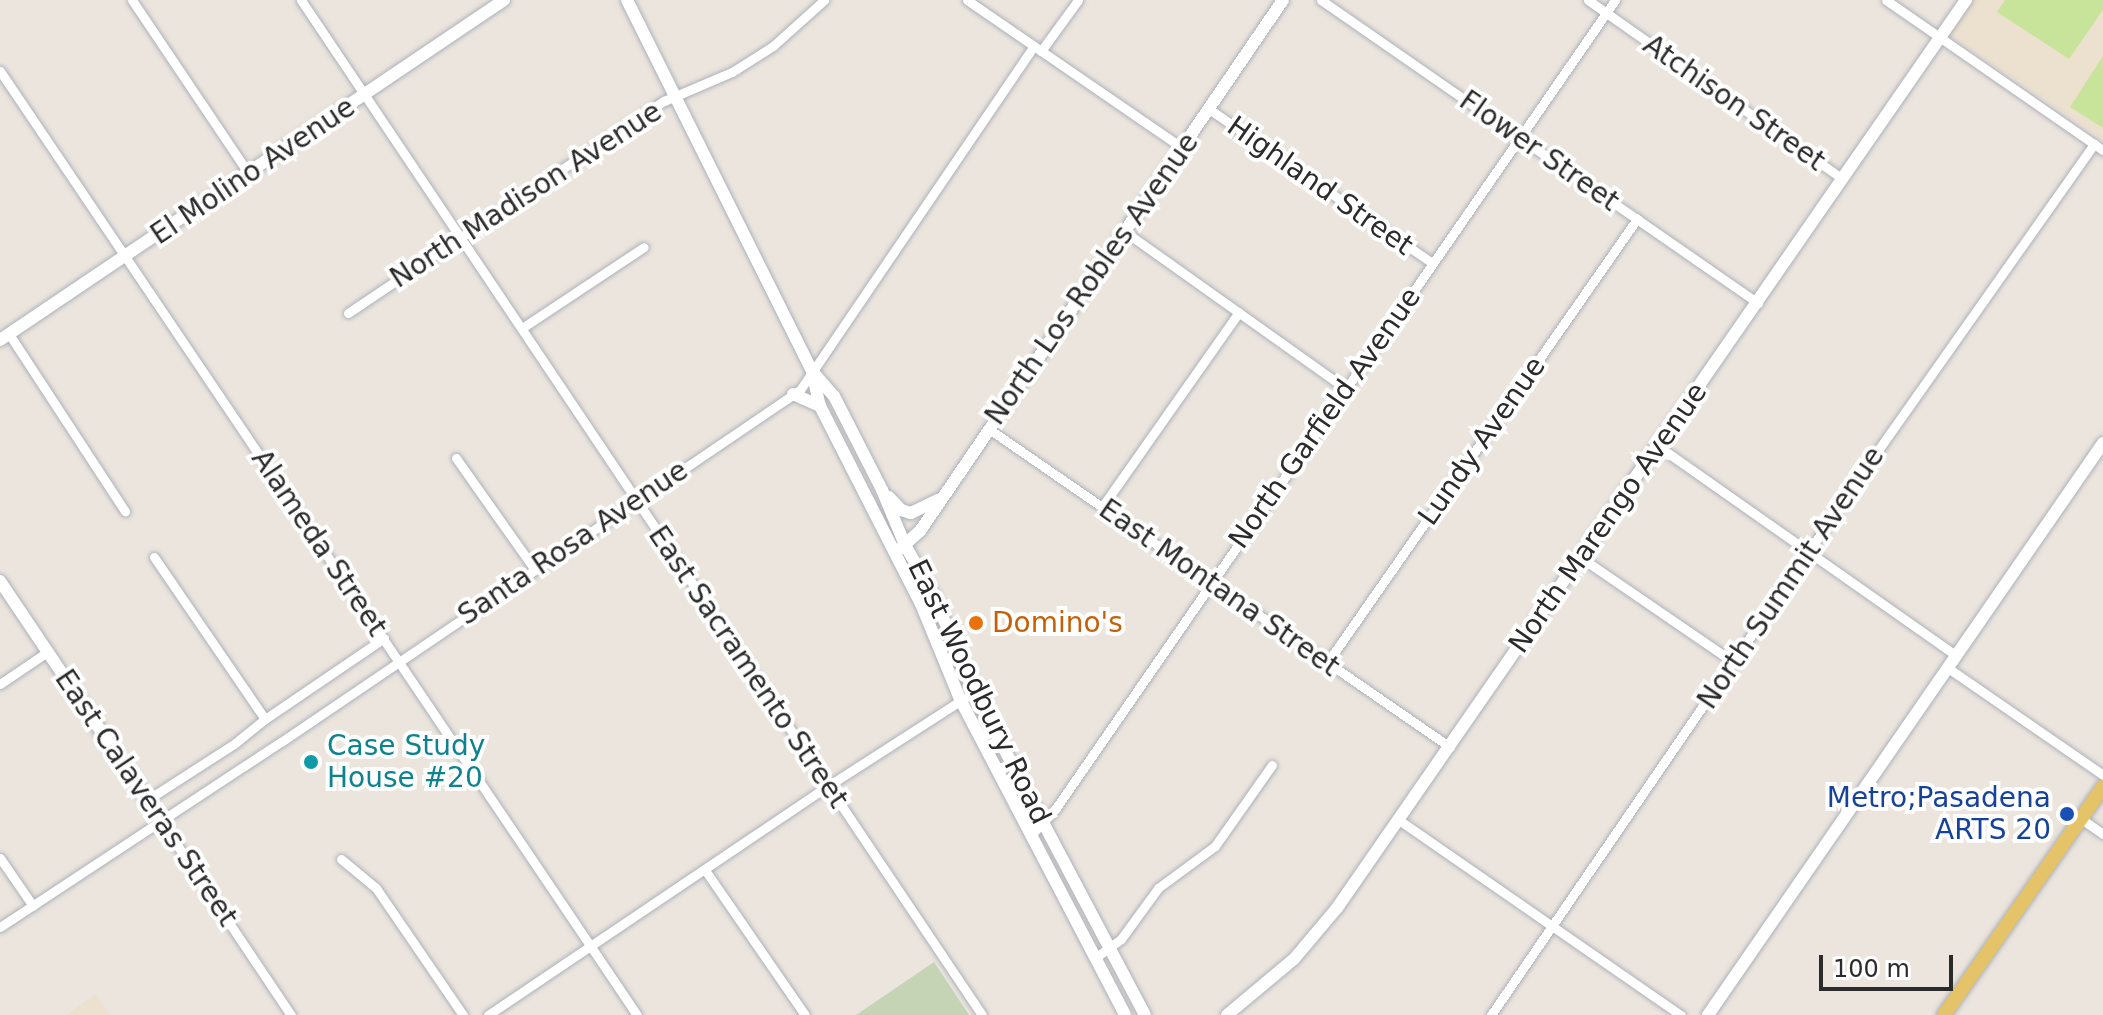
<!DOCTYPE html>
<style>
body{margin:0}
#map{position:relative;width:2103px;height:1015px;overflow:hidden;background:#ebe5de;font-family:"DejaVu Sans",sans-serif}
div>[style]{position:absolute}
[style*='--x']{left:calc(var(--x)*1px);top:calc(var(--y)*1px);width:calc(var(--w)*1px);rotate:calc(var(--a)*1deg)}
.education>*{inset:0;background:#ece1cf}
.cemetery>*{inset:0;background:#c6d4b6}
.pitch>*{inset:0;background:#c8e49b}
.roads{filter:drop-shadow(0 0 2px #aeb1ba) drop-shadow(0 0 2px #aeb1ba)}
.street>*{height:9px;margin:-4.5px;padding:0 4.5px;transform-origin:4.5px;border-radius:4.5px;background:#fff}
.secondary>*{height:12px;margin:-6px;padding:0 6px;transform-origin:6px;border-radius:6px;background:#fff}
.primary>*{height:14px;margin:-7px;padding:0 7px;transform-origin:7px;border-radius:7px;background:#e5c369}
.dots>*{width:22px;height:22px;translate:-50% -50%;box-sizing:border-box;border:4px solid #fff;border-radius:50%}
span{translate:-50% -50%;white-space:nowrap;text-align:center;line-height:1.15;-webkit-text-stroke:8px #fff;paint-order:stroke}
.street-label{font-size:28px;color:#2b2b2b}
.food-label{font-size:28px;color:#c56008}
.left{translate:0 -50%;text-align:left}
.culture-label{font-size:28px;color:#0d838f}
.transit-label{font-size:28px;color:#164399}
.right{translate:-100% -50%;text-align:right}
.scale{position:absolute;left:1819px;top:955px;width:134px;height:36px;box-sizing:border-box;border:4px solid #2b2b2b;border-top:0;padding-left:10px;font-size:24px;line-height:28px;white-space:nowrap;color:#2b2b2b;-webkit-text-stroke:6px #fff;paint-order:stroke}
</style>
<div id="map">
<div class="education">
<i style="clip-path:polygon(1972px 0,2103px 0,2103px 140px,1948px 34px)"></i>
<i style="clip-path:polygon(96px 994px,110px 1015px,66px 1015px)"></i>
</div>
<div class="cemetery">
<i style="clip-path:polygon(934px 962px,969px 1015px,856px 1015px)"></i>
</div>
<div class="pitch">
<i style="clip-path:polygon(2005px 0,2103px 0,2103px 10px,2069px 59px,1997px 12px)"></i>
<i style="clip-path:polygon(2103px 56px,2103px 128px,2070px 107px)"></i>
</div>
<div class="roads">
<div class="street">
<i style="--x:132;--y:0;--w:210;--a:56.1"></i>
<i style="--x:301;--y:0;--w:1222;--a:56.14"></i>
<i style="--x:967;--y:0;--w:261;--a:34.5"></i>
<i style="--x:1321;--y:0;--w:532;--a:34.74"></i>
<i style="--x:1588;--y:0;--w:309;--a:35.1"></i>
<i style="--x:1886;--y:0;--w:264;--a:34.7"></i>
<i style="--x:1041;--y:51;--w:63;--a:-54"></i>
<i style="--x:0;--y:71;--w:1139;--a:55.99"></i>
<i style="--x:1209;--y:109;--w:271;--a:34.6"></i>
<i style="--x:1124;--y:231;--w:271;--a:35.4"></i>
<i style="--x:348;--y:313;--w:381;--a:-33.9"></i>
<i style="--x:664;--y:101;--w:74;--a:-23.1"></i>
<i style="--x:732;--y:72;--w:49;--a:-32.4"></i>
<i style="--x:773;--y:46;--w:69;--a:-42"></i>
<i style="--x:522;--y:328;--w:146;--a:-33.6"></i>
<i style="--x:9;--y:334;--w:212;--a:56.8"></i>
<i style="--x:989;--y:429;--w:560;--a:34.6"></i>
<i style="--x:1658;--y:446;--w:365;--a:35.1"></i>
<i style="--x:456;--y:458;--w:137;--a:54.8"></i>
<i style="--x:1102;--y:507;--w:238;--a:-54.9"></i>
<i style="--x:154;--y:557;--w:196;--a:55.6"></i>
<i style="--x:1580;--y:557;--w:188;--a:34.4"></i>
<i style="--x:1327;--y:663;--w:542;--a:-55.08"></i>
<i style="--x:1948;--y:668;--w:188;--a:34.6"></i>
<i style="--x:0;--y:684;--w:57;--a:-34.2"></i>
<i style="--x:147;--y:800;--w:103;--a:-32.8"></i>
<i style="--x:234;--y:744;--w:40;--a:-39"></i>
<i style="--x:265;--y:719;--w:144;--a:-34.2"></i>
<i style="--x:2080;--y:818;--w:28;--a:35"></i>
<i style="--x:1399;--y:820;--w:343;--a:34.7"></i>
<i style="--x:161;--y:821;--w:234;--a:56.2"></i>
<i style="--x:1032;--y:834;--w:35;--a:-47"></i>
<i style="--x:1056;--y:808;--w:983;--a:-55.32"></i>
<i style="--x:0;--y:858;--w:58;--a:55.5"></i>
<i style="--x:341;--y:859;--w:45;--a:39.6"></i>
<i style="--x:376;--y:888;--w:154;--a:55.6"></i>
<i style="--x:705;--y:870;--w:176;--a:55.4"></i>
<i style="--x:0;--y:927;--w:336;--a:-33.4"></i>
<i style="--x:281;--y:742;--w:627;--a:-34.15"></i>
<i style="--x:800;--y:390;--w:416;--a:-55.8"></i>
<i style="--x:1095;--y:958;--w:32;--a:-36"></i>
<i style="--x:1121;--y:939;--w:63;--a:-54"></i>
<i style="--x:1158;--y:888;--w:71;--a:-36.4"></i>
<i style="--x:1215;--y:846;--w:99;--a:-54.9"></i>
<i style="--x:488;--y:1015;--w:410;--a:-34"></i>
<i style="--x:828;--y:786;--w:174;--a:-32.8"></i>
<i style="--x:1491;--y:1015;--w:678;--a:-55.58"></i>
<i style="--x:1874;--y:456;--w:382;--a:-54.8"></i>
</div>
<div class="secondary">
<i style="--x:627;--y:0;--w:415;--a:63.5"></i>
<i style="--x:812;--y:371;--w:33;--a:49"></i>
<i style="--x:834;--y:396;--w:106;--a:62.9"></i>
<i style="--x:882;--y:490;--w:60;--a:67.3"></i>
<i style="--x:905;--y:545;--w:61;--a:60.5"></i>
<i style="--x:935;--y:598;--w:102;--a:67.5"></i>
<i style="--x:974;--y:692;--w:365;--a:62.1"></i>
<i style="--x:0;--y:340;--w:608;--a:-34"></i>
<i style="--x:812;--y:372;--w:35;--a:77"></i>
<i style="--x:820;--y:406;--w:222;--a:63"></i>
<i style="--x:921;--y:604;--w:103;--a:67.7"></i>
<i style="--x:960;--y:699;--w:356;--a:62.4"></i>
<i style="--x:793;--y:394;--w:30;--a:24"></i>
<i style="--x:889;--y:497;--w:18;--a:47"></i>
<i style="--x:901;--y:510;--w:10;--a:17"></i>
<i style="--x:911;--y:513;--w:30;--a:-26"></i>
<i style="--x:901;--y:548;--w:25;--a:-42"></i>
<i style="--x:920;--y:531;--w:643;--a:-55.64"></i>
<i style="--x:0;--y:581;--w:289;--a:56.1"></i>
<i style="--x:1227;--y:1015;--w:87;--a:-39.9"></i>
<i style="--x:1294;--y:959;--w:67;--a:-49.9"></i>
<i style="--x:1337;--y:908;--w:1105;--a:-55.29"></i>
<i style="--x:1708;--y:1015;--w:695;--a:-55.37"></i>
</div>
<div class="primary">
<i style="--x:1944;--y:1015;--w:278;--a:-55.1"></i>
</div>
</div>
<div class="dots">
<i style="left:976px;top:623px;background:#e8710a"></i>
<i style="left:311px;top:762px;background:#0f9aa8"></i>
<i style="left:2067px;top:814px;background:#1a4fb4"></i>
</div>
<div class="street-label">
<span style="left:1734px;top:103px;rotate:35deg">Atchison Street</span>
<span style="left:1539px;top:151px;rotate:35deg">Flower Street</span>
<span style="left:253px;top:171px;rotate:-34deg">El Molino Avenue</span>
<span style="left:1320px;top:186px;rotate:35deg">Highland Street</span>
<span style="left:526px;top:195px;rotate:-33deg">North Madison Avenue</span>
<span style="left:1092px;top:279px;rotate:-55deg">North Los Robles Avenue</span>
<span style="left:1325px;top:418px;rotate:-55deg">North Garfield Avenue</span>
<span style="left:1482px;top:441px;rotate:-55deg">Lundy Avenue</span>
<span style="left:1608px;top:518px;rotate:-55deg">North Marengo Avenue</span>
<span style="left:319px;top:543px;rotate:56deg">Alameda Street</span>
<span style="left:573px;top:543px;rotate:-34deg">Santa Rosa Avenue</span>
<span style="left:1791px;top:578px;rotate:-56deg">North Summit Avenue</span>
<span style="left:1219px;top:588px;rotate:35deg">East Montana Street</span>
<span style="left:748px;top:667px;rotate:56deg">East Sacramento Street</span>
<span style="left:979px;top:692px;rotate:64deg">East Woodbury Road</span>
<span style="left:146px;top:798px;rotate:56deg">East Calaveras Street</span>
</div>
<div class="food-label">
<span class="left" style="left:992px;top:623px">Domino's</span>
</div>
<div class="culture-label">
<span class="left" style="left:327px;top:762px">Case Study<br>House #20</span>
</div>
<div class="transit-label">
<span class="right" style="left:2051px;top:814px">Metro;Pasadena<br>ARTS 20</span>
</div>
<div class="scale">100 m</div>
</div>
